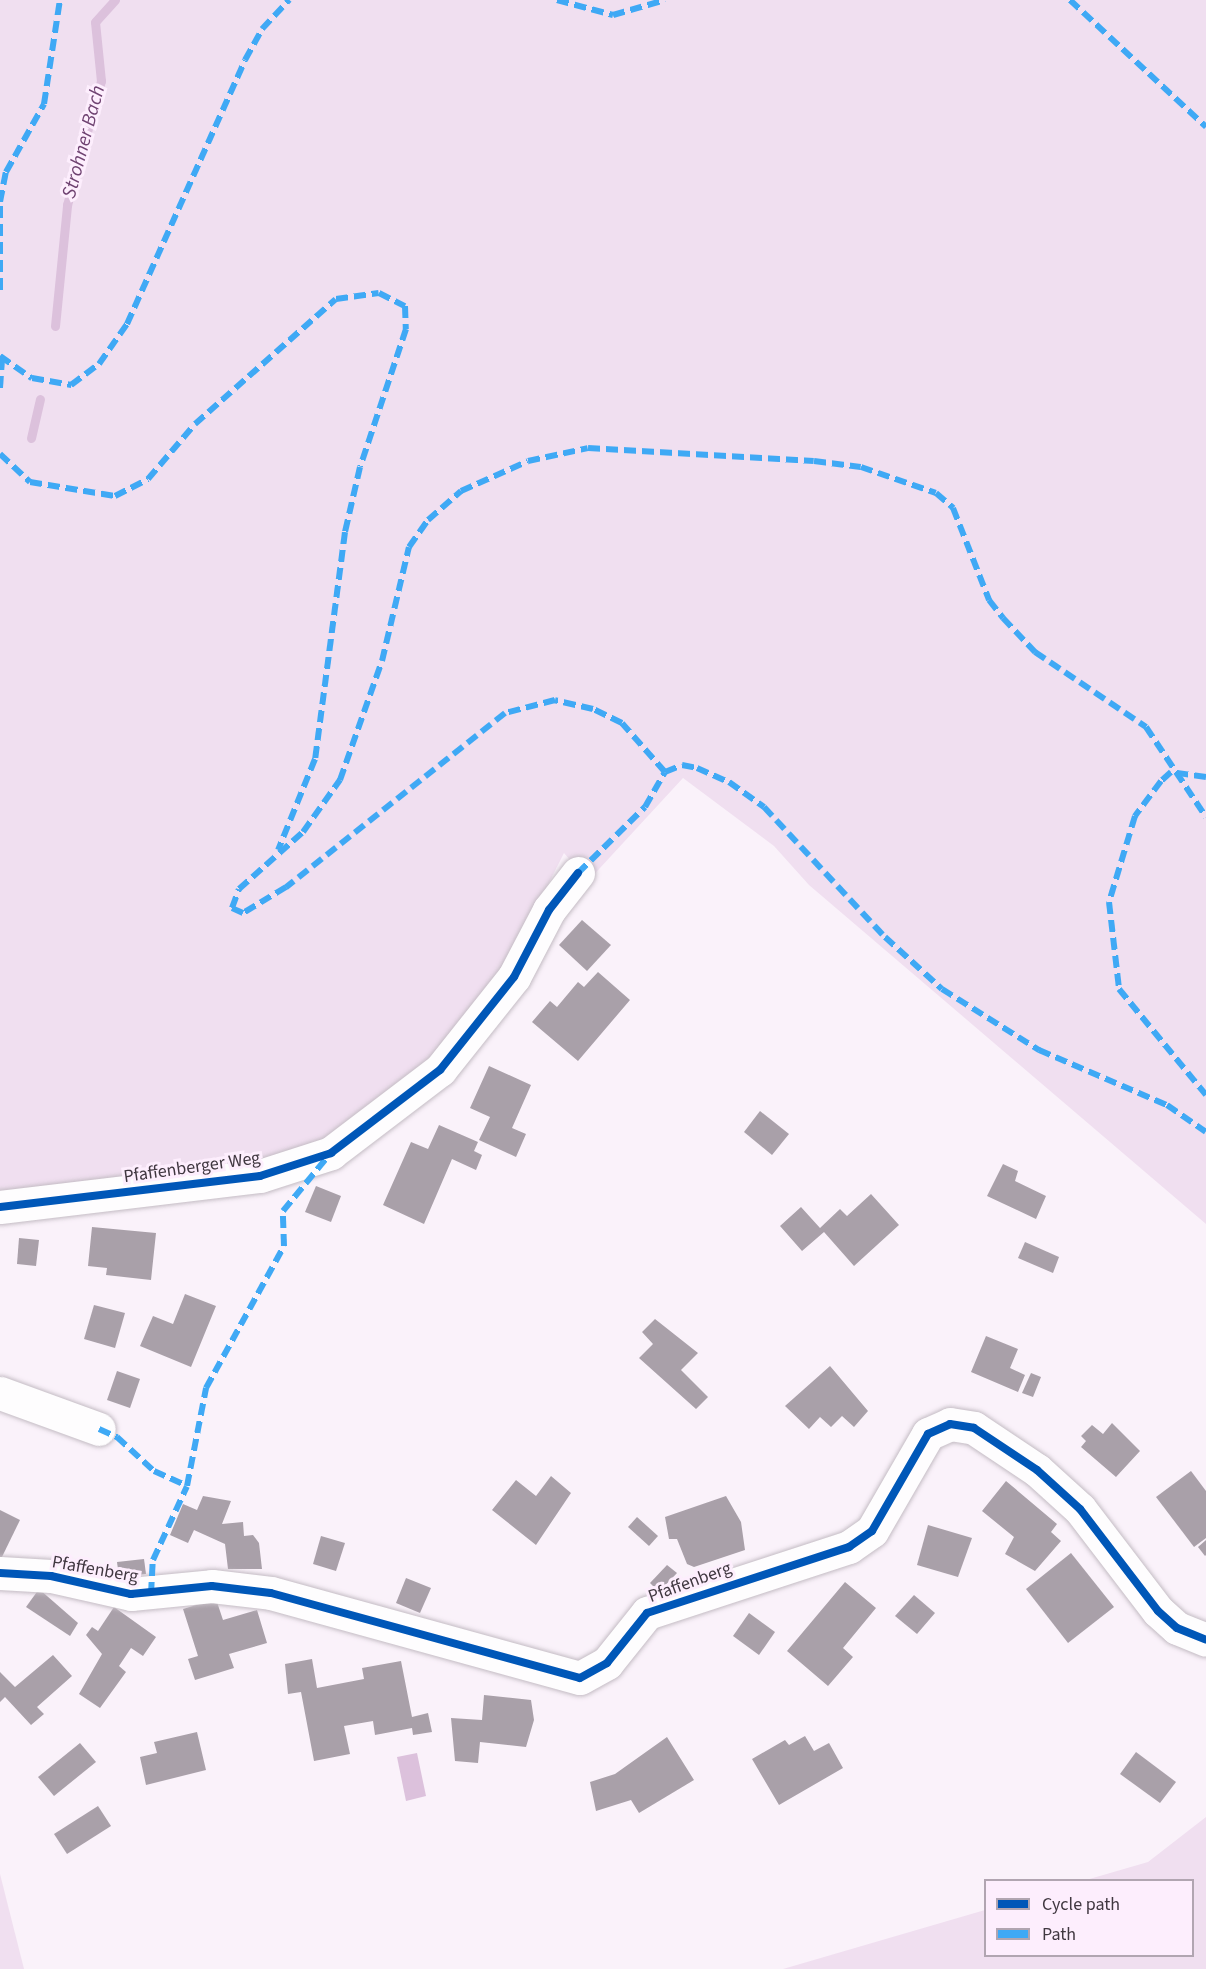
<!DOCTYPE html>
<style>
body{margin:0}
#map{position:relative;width:1206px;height:1969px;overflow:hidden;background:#faf2fa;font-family:"Source Sans 3",sans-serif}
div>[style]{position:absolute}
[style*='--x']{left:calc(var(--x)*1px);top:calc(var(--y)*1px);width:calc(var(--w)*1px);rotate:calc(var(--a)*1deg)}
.green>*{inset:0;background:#f0dff0}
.water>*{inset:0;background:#dcc1dc}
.stream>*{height:9px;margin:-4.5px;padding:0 4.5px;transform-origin:4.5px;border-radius:4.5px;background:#dcc1dc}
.building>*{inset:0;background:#a9a0a9}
.roads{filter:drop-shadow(0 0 2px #c4bcc4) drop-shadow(0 0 2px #c4bcc4)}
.minor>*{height:33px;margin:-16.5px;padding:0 16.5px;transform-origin:16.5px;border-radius:16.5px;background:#fefdfe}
.quiet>*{height:6px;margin-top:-3px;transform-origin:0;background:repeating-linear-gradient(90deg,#3fa9f5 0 12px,transparent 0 18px)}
.cycleway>*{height:8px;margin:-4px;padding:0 4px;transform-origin:4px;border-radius:4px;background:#0057b8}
span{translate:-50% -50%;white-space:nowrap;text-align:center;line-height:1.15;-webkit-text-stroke:6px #fdeefd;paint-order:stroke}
.street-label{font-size:18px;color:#403740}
.water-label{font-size:20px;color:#6f4271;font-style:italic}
.legend{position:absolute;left:984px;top:1879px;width:210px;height:78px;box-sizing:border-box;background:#fdeefd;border:2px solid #b1a5b1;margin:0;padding:8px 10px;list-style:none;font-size:18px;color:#403740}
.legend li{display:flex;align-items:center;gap:12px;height:30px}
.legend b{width:30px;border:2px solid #b1a5b1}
</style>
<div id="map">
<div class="green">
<i style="clip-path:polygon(0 0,1206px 0,1206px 1224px,809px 885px,774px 846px,683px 778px,588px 881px,564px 853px,504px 972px,426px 1071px,320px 1149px,177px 1178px,0 1196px)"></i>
<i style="clip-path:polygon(1206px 1817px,1206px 1969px,783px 1969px,985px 1910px,986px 1956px,1192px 1956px,1192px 1880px,1086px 1880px,1148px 1862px)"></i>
<i style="clip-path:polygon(0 1874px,24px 1969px,0 1969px)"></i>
</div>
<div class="water">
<i style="clip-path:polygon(417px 1753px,426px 1796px,406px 1801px,397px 1757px)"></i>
</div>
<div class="stream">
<i style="--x:55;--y:326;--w:122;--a:-84.3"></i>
<i style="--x:67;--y:205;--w:129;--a:-74.7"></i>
<i style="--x:101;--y:81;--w:59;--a:-95.8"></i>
<i style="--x:95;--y:22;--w:30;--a:-48"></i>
<i style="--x:31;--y:438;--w:40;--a:-77"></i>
</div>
<div class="building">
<i style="clip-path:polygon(582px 920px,611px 945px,587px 971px,559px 945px)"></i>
<i style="clip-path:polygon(598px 972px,630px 1000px,578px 1061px,532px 1022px,550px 1001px,557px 1007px,578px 982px,584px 987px)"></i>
<i style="clip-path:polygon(489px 1066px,531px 1085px,512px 1128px,526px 1134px,516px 1157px,479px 1140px,490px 1117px,470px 1108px)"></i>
<i style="clip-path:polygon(760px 1111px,789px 1134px,772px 1155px,744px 1132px)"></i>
<i style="clip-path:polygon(439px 1125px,478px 1142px,474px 1151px,482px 1155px,476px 1170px,452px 1159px,424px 1224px,383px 1205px,411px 1142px,428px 1149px)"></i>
<i style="clip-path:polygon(1003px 1164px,1018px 1171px,1015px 1181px,1046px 1196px,1036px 1219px,987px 1196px)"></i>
<i style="clip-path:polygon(316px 1186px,341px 1196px,331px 1222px,305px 1212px)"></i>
<i style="clip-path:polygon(871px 1194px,899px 1225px,854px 1266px,824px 1232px,802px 1251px,780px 1226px,801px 1207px,820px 1228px,840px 1209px,847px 1216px)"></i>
<i style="clip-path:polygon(92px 1227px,156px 1233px,151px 1280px,106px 1275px,107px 1268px,88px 1266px)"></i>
<i style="clip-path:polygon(19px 1238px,39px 1240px,36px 1266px,17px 1264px)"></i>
<i style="clip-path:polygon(1025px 1242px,1059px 1257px,1053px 1273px,1018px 1258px)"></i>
<i style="clip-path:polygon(185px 1294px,216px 1306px,191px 1367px,140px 1346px,153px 1316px,173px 1324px)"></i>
<i style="clip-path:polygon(94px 1305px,125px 1313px,115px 1348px,84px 1339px)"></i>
<i style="clip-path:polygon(655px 1319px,698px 1353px,681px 1370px,708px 1397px,696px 1409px,639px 1358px,653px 1344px,642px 1332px)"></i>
<i style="clip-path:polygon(986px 1336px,1018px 1349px,1010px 1368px,1025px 1375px,1018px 1392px,971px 1372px)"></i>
<i style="clip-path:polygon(830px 1366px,868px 1411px,854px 1427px,842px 1416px,831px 1427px,820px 1417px,809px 1429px,785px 1406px)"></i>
<i style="clip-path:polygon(117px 1371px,140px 1379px,130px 1408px,107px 1400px)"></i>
<i style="clip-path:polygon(1031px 1373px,1041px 1377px,1033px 1397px,1022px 1393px)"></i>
<i style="clip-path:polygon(1112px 1423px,1140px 1451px,1116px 1477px,1081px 1447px,1086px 1441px,1081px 1436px,1092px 1425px,1103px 1434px)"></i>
<i style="clip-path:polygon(1191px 1471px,1206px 1491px,1206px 1538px,1194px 1547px,1156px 1497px)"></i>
<i style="clip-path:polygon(551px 1476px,571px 1493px,536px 1545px,492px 1510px,516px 1480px,536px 1496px)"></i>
<i style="clip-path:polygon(1006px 1481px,1057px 1524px,1051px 1532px,1061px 1541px,1035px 1571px,1005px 1554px,1014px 1537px,982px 1511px)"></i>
<i style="clip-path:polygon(203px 1496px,231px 1501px,222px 1524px,243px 1522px,244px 1536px,253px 1535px,259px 1543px,262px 1569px,228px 1569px,225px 1544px,194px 1530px,188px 1543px,170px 1535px,183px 1504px,197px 1510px)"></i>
<i style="clip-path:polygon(726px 1496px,741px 1522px,745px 1550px,694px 1567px,687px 1564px,677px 1539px,669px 1539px,665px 1517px)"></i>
<i style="clip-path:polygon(0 1510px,20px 1520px,0 1561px)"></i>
<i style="clip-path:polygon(637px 1517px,658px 1536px,649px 1546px,628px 1527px)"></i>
<i style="clip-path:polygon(928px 1525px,972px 1538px,958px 1577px,917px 1565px)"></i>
<i style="clip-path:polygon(321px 1536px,345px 1543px,336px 1571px,313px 1564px)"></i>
<i style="clip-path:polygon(1206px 1540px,1206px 1555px,1205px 1556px,1198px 1547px)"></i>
<i style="clip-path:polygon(1071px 1553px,1114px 1607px,1068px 1643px,1026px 1589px)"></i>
<i style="clip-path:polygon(144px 1559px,146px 1574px,119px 1577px,117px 1562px)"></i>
<i style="clip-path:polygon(667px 1565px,677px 1573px,659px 1592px,650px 1583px)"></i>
<i style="clip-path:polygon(406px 1578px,431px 1588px,420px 1613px,396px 1603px)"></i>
<i style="clip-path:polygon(845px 1582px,876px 1608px,843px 1648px,853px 1657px,828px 1686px,787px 1651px)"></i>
<i style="clip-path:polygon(39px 1589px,78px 1623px,70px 1636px,26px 1607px)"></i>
<i style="clip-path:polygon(914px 1595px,935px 1613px,917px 1634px,895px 1616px)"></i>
<i style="clip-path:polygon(216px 1599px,223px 1620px,257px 1610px,267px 1643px,229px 1654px,234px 1668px,195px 1680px,188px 1659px,198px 1656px,183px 1609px)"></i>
<i style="clip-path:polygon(114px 1607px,156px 1637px,143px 1656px,131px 1648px,119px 1666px,126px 1672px,100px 1708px,79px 1694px,102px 1654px,86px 1635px,92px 1627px,98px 1631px)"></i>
<i style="clip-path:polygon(749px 1613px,775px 1632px,759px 1655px,733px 1636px)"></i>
<i style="clip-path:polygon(53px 1655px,72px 1676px,37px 1707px,44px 1714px,31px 1725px,5px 1697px,0 1702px,0 1672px,15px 1687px)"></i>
<i style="clip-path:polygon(312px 1659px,317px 1688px,364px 1679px,362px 1668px,401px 1661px,412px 1717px,428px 1713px,432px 1732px,413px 1735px,412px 1728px,375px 1735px,373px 1721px,344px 1726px,350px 1754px,314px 1761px,301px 1692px,288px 1694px,285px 1664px)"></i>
<i style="clip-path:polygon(484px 1695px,531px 1700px,534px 1720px,526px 1747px,480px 1742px,478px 1763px,455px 1761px,451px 1718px,482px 1720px)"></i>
<i style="clip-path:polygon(197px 1732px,206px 1770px,146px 1785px,140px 1757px,157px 1753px,154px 1742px)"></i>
<i style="clip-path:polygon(805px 1736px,814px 1751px,829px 1743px,843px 1768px,779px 1805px,752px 1759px,785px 1740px,789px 1745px)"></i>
<i style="clip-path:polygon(667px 1737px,694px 1780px,639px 1813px,631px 1800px,596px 1811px,590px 1782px,615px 1774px)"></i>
<i style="clip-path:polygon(80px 1743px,96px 1762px,54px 1796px,38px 1777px)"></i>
<i style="clip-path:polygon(1136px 1752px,1176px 1782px,1160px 1803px,1120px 1774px)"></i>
<i style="clip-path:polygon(98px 1806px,111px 1826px,67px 1854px,54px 1834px)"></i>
</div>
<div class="roads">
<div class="minor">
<i style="--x:0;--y:1207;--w:262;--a:-6.8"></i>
<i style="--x:260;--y:1176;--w:75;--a:-17.9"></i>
<i style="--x:331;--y:1153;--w:137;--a:-37.3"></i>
<i style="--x:440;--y:1070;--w:119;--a:-51.5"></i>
<i style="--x:514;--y:977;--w:76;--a:-62.4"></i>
<i style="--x:549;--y:910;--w:47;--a:-51.9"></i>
<i style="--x:0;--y:1393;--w:105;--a:20"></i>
<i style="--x:0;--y:1573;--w:51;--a:3.4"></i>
<i style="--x:51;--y:1576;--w:82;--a:12.7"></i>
<i style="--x:131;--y:1594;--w:81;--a:-5.6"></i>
<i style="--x:212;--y:1586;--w:59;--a:6.8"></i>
<i style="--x:271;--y:1593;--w:320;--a:15.4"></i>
<i style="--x:580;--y:1678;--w:31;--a:-29"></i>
<i style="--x:607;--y:1663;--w:64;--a:-51.3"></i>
<i style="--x:647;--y:1613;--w:213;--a:-18.1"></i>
<i style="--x:849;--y:1547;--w:28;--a:-35"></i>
<i style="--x:872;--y:1531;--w:112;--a:-60"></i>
<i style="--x:928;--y:1434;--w:24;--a:-24"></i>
<i style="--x:950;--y:1424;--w:24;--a:9"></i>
<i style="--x:974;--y:1428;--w:76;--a:33.7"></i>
<i style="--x:1037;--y:1470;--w:58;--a:42.2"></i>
<i style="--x:1080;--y:1509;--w:128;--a:52.6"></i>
<i style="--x:1158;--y:1611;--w:25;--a:42"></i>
<i style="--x:1177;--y:1628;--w:31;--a:22"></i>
</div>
</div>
<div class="quiet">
<i style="--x:557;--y:0;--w:58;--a:15"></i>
<i style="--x:613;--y:15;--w:54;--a:-16.1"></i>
<i style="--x:1070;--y:0;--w:186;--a:43"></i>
<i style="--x:0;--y:202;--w:31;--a:-79"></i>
<i style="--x:6;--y:172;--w:78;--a:-60.8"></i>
<i style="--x:44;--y:104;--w:105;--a:-81.3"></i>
<i style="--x:0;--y:206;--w:87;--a:90"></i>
<i style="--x:0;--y:356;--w:39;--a:35"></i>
<i style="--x:32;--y:378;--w:40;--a:10"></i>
<i style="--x:71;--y:385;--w:35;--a:-37"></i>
<i style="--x:99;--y:364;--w:49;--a:-55"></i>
<i style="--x:127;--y:324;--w:289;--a:-65.9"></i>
<i style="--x:245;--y:60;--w:35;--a:-61"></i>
<i style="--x:262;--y:29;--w:40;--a:-47"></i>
<i style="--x:0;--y:388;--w:32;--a:-86"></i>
<i style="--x:0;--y:454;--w:41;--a:43"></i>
<i style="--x:30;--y:482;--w:86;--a:9.4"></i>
<i style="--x:115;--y:496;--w:37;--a:-27"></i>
<i style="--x:148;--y:479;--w:72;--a:-49.5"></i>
<i style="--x:195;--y:424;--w:188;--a:-41.6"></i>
<i style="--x:336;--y:299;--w:43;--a:-7.9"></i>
<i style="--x:379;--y:293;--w:29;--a:27"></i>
<i style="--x:405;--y:306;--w:23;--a:88"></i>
<i style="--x:406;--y:329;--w:145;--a:108.4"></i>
<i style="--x:360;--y:467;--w:67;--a:103"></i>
<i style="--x:345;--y:532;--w:229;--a:97.5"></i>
<i style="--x:315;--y:759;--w:98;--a:112.1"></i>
<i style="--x:665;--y:772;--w:65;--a:-131.3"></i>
<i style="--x:622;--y:723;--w:32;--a:-154"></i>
<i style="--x:593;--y:709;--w:39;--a:-167"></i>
<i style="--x:555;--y:700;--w:52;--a:165.4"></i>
<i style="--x:505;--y:713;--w:280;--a:141.5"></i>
<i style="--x:286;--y:887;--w:50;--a:148.8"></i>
<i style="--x:243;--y:913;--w:12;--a:-156"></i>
<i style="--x:232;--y:908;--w:20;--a:-70"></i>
<i style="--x:239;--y:889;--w:86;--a:-41.7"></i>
<i style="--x:303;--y:832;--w:64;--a:-54.6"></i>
<i style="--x:340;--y:780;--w:126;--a:-70.6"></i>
<i style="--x:382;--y:661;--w:117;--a:-76.7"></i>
<i style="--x:409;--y:547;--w:33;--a:-55"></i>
<i style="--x:428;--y:520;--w:44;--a:-41.3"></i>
<i style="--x:461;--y:491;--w:73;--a:-24.1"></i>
<i style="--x:528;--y:461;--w:61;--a:-12.2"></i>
<i style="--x:588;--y:448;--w:226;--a:3.3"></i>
<i style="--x:814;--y:461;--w:47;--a:7.3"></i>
<i style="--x:861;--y:467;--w:79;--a:19.1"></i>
<i style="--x:936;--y:493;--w:23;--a:41"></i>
<i style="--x:953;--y:508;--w:99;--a:68.6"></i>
<i style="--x:989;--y:600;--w:23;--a:52"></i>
<i style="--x:1003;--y:618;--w:47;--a:46.7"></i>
<i style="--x:1035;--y:652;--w:134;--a:34"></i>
<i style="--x:1146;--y:727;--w:108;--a:56.3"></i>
<i style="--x:1206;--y:777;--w:35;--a:-172"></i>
<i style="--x:1171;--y:772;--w:13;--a:138"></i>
<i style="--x:1161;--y:781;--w:44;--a:126.6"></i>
<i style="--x:1135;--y:816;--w:90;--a:106.8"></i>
<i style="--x:1109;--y:902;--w:88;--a:83.4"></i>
<i style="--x:1119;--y:989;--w:137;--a:50.6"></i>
<i style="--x:578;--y:873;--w:94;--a:-44.6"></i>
<i style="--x:645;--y:807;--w:40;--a:-60.3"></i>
<i style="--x:665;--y:772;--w:18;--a:-22"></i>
<i style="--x:682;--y:765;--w:15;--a:11"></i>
<i style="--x:697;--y:768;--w:35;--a:24"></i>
<i style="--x:729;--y:782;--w:43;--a:35.5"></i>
<i style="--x:764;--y:807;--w:178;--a:47.1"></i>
<i style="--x:885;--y:937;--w:77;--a:42.4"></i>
<i style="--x:942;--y:989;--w:115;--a:32.2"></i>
<i style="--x:1039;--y:1050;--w:139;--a:23.3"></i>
<i style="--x:1167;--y:1105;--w:47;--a:34.7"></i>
<i style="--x:99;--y:1429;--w:20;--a:24"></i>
<i style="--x:117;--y:1437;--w:50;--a:42.6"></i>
<i style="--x:154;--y:1471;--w:36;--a:24"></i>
<i style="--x:151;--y:1594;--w:34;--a:-87"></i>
<i style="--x:153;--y:1560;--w:81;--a:-65.3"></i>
<i style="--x:187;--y:1486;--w:100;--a:-79"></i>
<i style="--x:206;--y:1388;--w:162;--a:-61.2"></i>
<i style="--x:284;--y:1246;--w:35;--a:-92"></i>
<i style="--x:283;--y:1211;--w:72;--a:-50.6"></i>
</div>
<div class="cycleway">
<i style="--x:0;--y:1207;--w:262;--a:-6.8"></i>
<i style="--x:260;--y:1176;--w:75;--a:-17.9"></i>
<i style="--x:331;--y:1153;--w:137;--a:-37.3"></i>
<i style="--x:440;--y:1070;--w:119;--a:-51.5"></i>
<i style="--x:514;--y:977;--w:76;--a:-62.4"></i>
<i style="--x:549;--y:910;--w:47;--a:-51.9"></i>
<i style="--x:0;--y:1573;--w:51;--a:3.4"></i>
<i style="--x:51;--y:1576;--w:82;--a:12.7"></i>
<i style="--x:131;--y:1594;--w:81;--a:-5.6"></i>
<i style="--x:212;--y:1586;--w:59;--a:6.8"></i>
<i style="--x:271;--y:1593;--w:320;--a:15.4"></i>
<i style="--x:580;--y:1678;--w:31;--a:-29"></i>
<i style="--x:607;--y:1663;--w:64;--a:-51.3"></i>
<i style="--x:647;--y:1613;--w:213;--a:-18.1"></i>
<i style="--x:849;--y:1547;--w:28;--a:-35"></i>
<i style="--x:872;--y:1531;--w:112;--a:-60"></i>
<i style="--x:928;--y:1434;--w:24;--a:-24"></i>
<i style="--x:950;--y:1424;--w:24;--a:9"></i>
<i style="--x:974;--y:1428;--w:76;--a:33.7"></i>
<i style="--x:1037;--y:1470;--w:58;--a:42.2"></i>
<i style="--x:1080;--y:1509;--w:128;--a:52.6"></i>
<i style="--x:1158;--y:1611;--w:25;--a:42"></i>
<i style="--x:1177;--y:1628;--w:31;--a:22"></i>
</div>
<div class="street-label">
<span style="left:192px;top:1168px;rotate:-8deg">Pfaffenberger Weg</span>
<span style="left:95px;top:1570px;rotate:10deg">Pfaffenberg</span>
<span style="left:690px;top:1583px;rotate:-20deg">Pfaffenberg</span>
</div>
<div class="water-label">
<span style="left:84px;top:142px;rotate:-75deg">Strohner Bach</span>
</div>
<ul class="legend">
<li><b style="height:8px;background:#0057b8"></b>Cycle path</li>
<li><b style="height:8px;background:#3fa9f5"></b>Path</li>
</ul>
</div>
